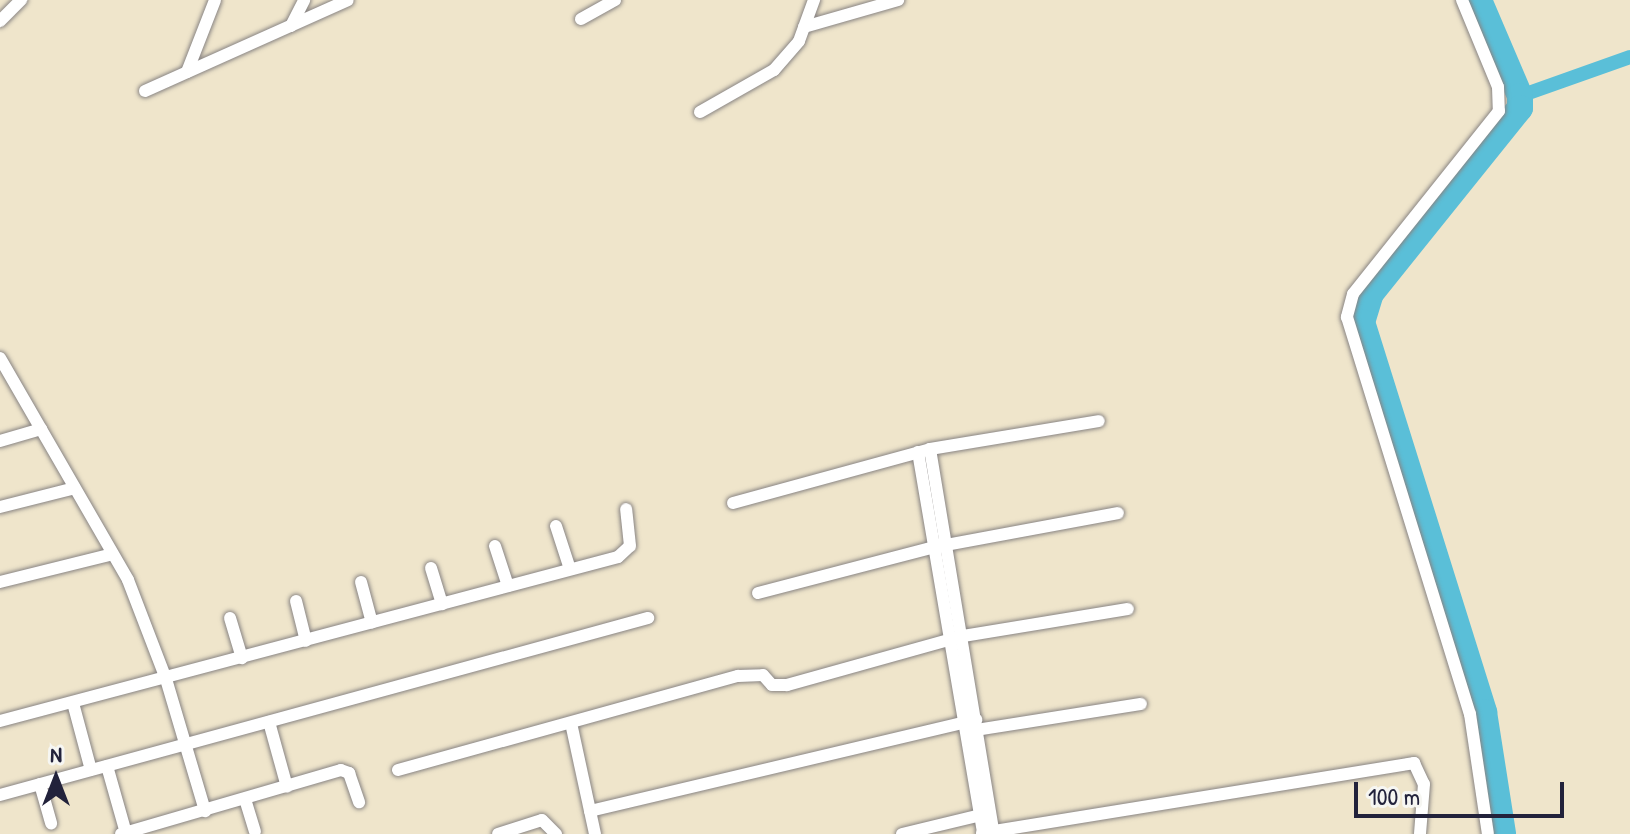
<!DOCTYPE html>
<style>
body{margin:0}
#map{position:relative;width:1630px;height:834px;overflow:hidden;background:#efe5cb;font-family:"Patrick Hand",sans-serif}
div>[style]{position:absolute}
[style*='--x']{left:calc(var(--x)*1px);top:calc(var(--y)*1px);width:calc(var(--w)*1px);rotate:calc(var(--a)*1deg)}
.canal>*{height:14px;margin:-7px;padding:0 7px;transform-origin:7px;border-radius:7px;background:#5abfd8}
.river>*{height:26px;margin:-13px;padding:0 13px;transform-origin:13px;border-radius:13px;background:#5abfd8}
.roads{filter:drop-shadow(0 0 2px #888483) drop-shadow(0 0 2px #888483)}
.street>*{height:12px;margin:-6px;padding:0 6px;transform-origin:6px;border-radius:6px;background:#fff}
span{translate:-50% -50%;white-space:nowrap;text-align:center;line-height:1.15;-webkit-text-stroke:6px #f6f6f2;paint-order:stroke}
.north{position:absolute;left:16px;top:738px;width:80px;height:80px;-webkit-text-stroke:6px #f6f6f2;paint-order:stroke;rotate:0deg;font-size:22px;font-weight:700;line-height:32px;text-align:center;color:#22223b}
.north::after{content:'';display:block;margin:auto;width:28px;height:36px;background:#22223b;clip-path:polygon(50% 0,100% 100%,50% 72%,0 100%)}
.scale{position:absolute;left:1354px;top:782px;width:210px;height:36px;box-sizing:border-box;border:4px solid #22223b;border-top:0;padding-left:10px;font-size:24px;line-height:28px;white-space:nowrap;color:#22223b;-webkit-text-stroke:6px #f6f6f2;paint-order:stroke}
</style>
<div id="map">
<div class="canal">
<i style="--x:1520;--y:96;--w:117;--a:-19.5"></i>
</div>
<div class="river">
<i style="--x:1479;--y:0;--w:104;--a:66.9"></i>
<i style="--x:1520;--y:96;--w:12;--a:90"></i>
<i style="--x:1520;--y:108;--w:238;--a:128.8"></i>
<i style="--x:1371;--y:293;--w:30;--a:107"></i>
<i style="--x:1362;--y:322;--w:409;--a:72.6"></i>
<i style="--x:1484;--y:712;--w:123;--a:81.1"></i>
</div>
<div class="roads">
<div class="street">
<i style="--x:1462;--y:0;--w:94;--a:67.5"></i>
<i style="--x:1498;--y:87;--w:24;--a:88"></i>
<i style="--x:1499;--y:111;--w:234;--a:128.6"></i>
<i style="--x:1353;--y:294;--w:24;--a:105"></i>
<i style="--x:1347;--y:317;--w:416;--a:72.8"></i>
<i style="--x:1470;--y:714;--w:121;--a:81.5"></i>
<i style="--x:581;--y:19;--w:39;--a:-29"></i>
<i style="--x:0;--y:21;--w:30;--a:-45"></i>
<i style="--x:291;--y:26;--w:29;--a:-63"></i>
<i style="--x:804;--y:27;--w:98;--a:-16"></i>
<i style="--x:187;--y:72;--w:77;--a:-68.7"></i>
<i style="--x:145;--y:91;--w:222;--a:-24.1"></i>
<i style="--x:700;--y:112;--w:85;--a:-29.6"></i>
<i style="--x:774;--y:70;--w:38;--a:-49"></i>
<i style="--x:799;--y:41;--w:44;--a:-69.9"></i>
<i style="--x:0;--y:358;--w:256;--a:60"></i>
<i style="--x:128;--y:580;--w:106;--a:69"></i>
<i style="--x:166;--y:679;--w:138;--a:73.5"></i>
<i style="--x:0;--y:441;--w:43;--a:-16.3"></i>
<i style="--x:930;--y:449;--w:390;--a:80.6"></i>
<i style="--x:918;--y:452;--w:387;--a:80.3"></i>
<i style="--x:733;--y:503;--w:204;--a:-15.3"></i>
<i style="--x:930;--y:449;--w:171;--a:-9.4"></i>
<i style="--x:0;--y:507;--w:77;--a:-14.2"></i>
<i style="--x:556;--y:526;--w:45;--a:72"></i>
<i style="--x:495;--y:546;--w:42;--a:72"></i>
<i style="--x:431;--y:568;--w:38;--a:73"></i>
<i style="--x:0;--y:582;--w:116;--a:-13.9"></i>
<i style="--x:361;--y:582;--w:42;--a:75"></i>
<i style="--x:758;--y:593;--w:183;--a:-14.6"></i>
<i style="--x:935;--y:547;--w:186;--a:-10.5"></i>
<i style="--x:296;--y:601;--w:41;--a:76"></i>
<i style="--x:230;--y:618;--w:42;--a:73.3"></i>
<i style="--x:73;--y:703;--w:69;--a:75"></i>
<i style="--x:0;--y:721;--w:639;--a:-14.86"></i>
<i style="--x:618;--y:557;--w:16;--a:-43"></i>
<i style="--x:630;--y:546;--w:37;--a:-96"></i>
<i style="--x:269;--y:722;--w:67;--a:74.5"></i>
<i style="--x:571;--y:723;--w:114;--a:77.8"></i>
<i style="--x:970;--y:731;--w:173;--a:-9"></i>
<i style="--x:107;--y:766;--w:70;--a:74.2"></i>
<i style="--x:398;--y:770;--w:353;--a:-15.5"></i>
<i style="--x:738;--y:676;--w:25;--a:-2"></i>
<i style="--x:763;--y:675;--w:13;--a:48"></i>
<i style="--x:772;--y:685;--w:15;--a:0"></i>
<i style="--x:787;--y:685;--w:183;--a:-15.6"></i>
<i style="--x:963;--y:636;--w:167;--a:-9.3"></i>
<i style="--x:40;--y:784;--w:41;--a:74.2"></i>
<i style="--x:0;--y:795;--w:672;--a:-15.28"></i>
<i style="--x:245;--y:799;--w:34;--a:73"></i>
<i style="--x:590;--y:811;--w:397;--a:-13.3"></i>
<i style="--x:982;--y:833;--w:438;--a:-9.2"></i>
<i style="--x:1414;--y:763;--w:23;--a:65"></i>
<i style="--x:1424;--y:784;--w:50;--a:94.6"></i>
<i style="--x:121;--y:834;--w:229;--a:-16.2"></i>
<i style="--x:341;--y:770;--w:9;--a:21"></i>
<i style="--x:349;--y:773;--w:31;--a:71"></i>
<i style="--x:498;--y:834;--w:46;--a:-17.7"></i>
<i style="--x:542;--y:820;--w:20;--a:45"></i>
<i style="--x:902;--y:834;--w:85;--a:-13.5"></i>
</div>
</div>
<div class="north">N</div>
<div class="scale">100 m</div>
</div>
